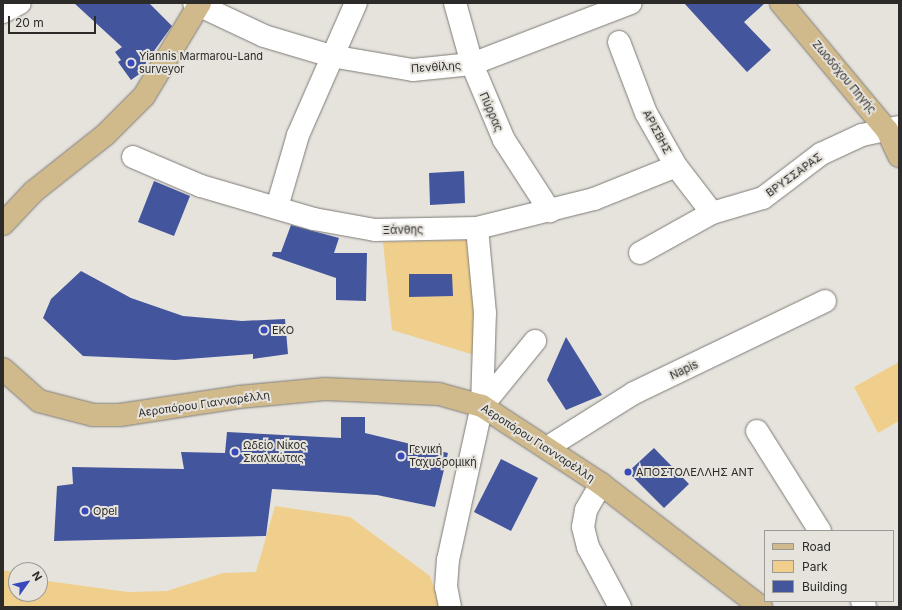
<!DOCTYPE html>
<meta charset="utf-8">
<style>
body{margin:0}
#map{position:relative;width:902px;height:610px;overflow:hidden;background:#e6e3dd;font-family:Inter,sans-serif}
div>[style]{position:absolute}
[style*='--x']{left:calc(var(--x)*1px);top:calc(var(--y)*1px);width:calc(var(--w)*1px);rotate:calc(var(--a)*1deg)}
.green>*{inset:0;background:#f0cf8c}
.building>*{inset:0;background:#43559c}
.roads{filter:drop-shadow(0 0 1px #7e7b76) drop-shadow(0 0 1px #7e7b76)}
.minor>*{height:22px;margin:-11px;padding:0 11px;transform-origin:11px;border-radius:11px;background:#fff}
.primary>*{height:22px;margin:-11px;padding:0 11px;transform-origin:11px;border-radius:11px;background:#d0b98a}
.dots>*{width:11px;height:11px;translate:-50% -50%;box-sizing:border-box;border:2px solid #e6e3dd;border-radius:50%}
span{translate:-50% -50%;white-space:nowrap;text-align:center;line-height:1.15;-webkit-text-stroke:4px #e6e3dd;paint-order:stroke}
.poi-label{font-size:11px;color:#2c2b29}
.left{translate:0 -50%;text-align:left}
.street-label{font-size:11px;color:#2c2b29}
.frame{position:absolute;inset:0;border:4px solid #2c2b29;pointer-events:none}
.legend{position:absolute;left:764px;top:530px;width:130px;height:72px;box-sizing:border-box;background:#e6e3dd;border:1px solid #9c9995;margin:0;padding:5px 7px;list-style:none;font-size:12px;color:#2c2b29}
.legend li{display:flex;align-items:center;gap:8px;height:20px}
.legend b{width:20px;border:1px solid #9c9995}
.north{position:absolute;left:8px;top:562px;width:40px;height:40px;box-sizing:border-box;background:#e6e3dd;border:1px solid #9c9995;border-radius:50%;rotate:57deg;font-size:11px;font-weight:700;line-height:16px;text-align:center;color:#2c2b29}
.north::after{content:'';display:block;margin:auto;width:14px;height:18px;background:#3749bb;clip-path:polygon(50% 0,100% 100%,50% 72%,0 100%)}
.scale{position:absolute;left:8px;top:16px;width:88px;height:18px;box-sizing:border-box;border:2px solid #2c2b29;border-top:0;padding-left:5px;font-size:12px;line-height:14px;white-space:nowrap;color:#2c2b29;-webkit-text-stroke:3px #e6e3dd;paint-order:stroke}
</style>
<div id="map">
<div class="green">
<i style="clip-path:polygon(467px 240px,485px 313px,481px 357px,392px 330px,383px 242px)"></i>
<i style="clip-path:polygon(899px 362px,899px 421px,878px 433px,854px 387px)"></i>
<i style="clip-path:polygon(275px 506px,350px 517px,430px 576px,441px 607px,3px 607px,3px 570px,16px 573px,16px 594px,40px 594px,40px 580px,128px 592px,167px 591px,223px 573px,256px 572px)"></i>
</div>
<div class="building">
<i style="clip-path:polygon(74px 3px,149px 3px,172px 26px,146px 62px,145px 70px,131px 80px,118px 62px,121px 60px,115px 52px,122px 47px)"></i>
<i style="clip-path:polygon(684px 3px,765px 3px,744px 22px,771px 50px,747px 72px)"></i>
<i style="clip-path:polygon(464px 171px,465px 203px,430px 205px,429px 173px)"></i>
<i style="clip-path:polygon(154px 181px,190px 196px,174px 236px,138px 222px)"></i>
<i style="clip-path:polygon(291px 225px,339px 238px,334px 253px,367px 253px,366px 301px,336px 300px,336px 278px,272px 256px,273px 252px,281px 252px)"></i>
<i style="clip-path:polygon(81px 271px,131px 298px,183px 316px,242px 321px,285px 319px,288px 354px,253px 359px,253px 354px,175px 360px,83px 356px,43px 318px,51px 299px)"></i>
<i style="clip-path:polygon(409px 274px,452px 274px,453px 296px,409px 297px)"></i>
<i style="clip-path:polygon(566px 337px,602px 395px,566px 410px,547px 380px)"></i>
<i style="clip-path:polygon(341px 417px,365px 417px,365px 433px,448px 453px,435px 507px,377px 495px,272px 489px,266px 536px,54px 541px,57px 486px,73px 484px,72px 467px,184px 469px,181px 452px,225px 453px,227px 432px,341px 438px)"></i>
<i style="clip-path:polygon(654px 448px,689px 484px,664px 508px,628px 472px)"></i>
<i style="clip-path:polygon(501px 459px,538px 478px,511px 531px,474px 512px)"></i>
</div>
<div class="roads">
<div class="minor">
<i style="--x:194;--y:3;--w:77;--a:25.2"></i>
<i style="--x:264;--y:36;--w:70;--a:16.6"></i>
<i style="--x:331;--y:56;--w:83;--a:9.7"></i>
<i style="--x:413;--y:70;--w:59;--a:-5.8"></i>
<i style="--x:472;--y:64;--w:170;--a:-21"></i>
<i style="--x:455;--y:3;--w:63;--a:74.4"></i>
<i style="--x:472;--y:64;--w:82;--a:67.2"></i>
<i style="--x:504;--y:140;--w:85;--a:57.1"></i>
<i style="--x:3;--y:12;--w:19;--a:-28"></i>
<i style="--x:619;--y:42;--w:76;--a:69.2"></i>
<i style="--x:646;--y:113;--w:61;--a:60.5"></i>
<i style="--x:676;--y:166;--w:59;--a:52.5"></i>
<i style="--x:133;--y:157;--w:74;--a:23.1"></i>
<i style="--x:201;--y:186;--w:118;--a:16.3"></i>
<i style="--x:314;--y:219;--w:62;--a:10.2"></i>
<i style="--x:375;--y:230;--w:102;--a:-1.1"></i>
<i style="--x:477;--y:228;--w:121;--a:-13.9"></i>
<i style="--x:594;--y:199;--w:88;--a:-21.9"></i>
<i style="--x:277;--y:207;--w:75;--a:-73.7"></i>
<i style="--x:298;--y:135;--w:144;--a:-66.3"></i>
<i style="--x:640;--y:253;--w:82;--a:-29.1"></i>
<i style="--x:712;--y:213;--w:53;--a:-16.4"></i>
<i style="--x:763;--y:198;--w:73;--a:-37.2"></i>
<i style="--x:821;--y:154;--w:45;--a:-24.9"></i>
<i style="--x:862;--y:135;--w:38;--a:-12"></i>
<i style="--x:482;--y:406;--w:84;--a:-50.8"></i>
<i style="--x:757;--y:431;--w:118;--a:57.8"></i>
<i style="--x:548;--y:447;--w:102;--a:-32.1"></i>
<i style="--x:634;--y:393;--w:212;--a:-25.7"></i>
<i style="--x:601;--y:484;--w:30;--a:120"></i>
<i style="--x:586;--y:510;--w:17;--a:100"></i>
<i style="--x:583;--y:527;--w:21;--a:76"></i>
<i style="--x:588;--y:547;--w:68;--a:61.9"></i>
<i style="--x:862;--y:601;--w:7;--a:63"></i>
<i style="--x:450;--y:607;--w:20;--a:-101"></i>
<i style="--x:446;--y:587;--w:27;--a:-86"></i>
<i style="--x:448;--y:560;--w:158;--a:-77.6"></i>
<i style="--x:482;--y:406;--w:93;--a:-88.2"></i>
<i style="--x:485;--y:313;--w:85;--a:-95.4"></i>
</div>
<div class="primary">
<i style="--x:781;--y:3;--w:165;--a:50.2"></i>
<i style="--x:887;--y:130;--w:29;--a:65"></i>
<i style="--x:3;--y:224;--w:44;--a:-46.8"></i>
<i style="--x:33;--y:192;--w:92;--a:-38.4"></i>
<i style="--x:105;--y:135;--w:55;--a:-45"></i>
<i style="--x:144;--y:96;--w:109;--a:-58.9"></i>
<i style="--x:3;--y:369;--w:48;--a:41.6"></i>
<i style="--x:39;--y:401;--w:56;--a:14.5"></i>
<i style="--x:93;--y:415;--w:27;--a:0"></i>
<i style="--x:120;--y:415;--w:120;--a:-8.6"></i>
<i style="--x:239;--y:397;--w:86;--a:-5.3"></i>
<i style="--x:325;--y:389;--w:114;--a:2.5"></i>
<i style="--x:439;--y:394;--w:45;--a:15.6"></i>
<i style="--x:482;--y:406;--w:142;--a:33.2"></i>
<i style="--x:601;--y:484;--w:202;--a:37.6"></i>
</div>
</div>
<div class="dots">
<i style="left:131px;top:63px;background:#3749bb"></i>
<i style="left:264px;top:330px;background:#3749bb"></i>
<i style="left:235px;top:452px;background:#3749bb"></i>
<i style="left:401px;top:456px;background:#3749bb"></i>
<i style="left:628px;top:472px;background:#3749bb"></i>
<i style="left:85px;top:511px;background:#3749bb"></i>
</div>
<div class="poi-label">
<span class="left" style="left:139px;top:63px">Yiannis Marmarou-Land<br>surveyor</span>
<span class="left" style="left:272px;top:330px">EKO</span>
<span class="left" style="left:243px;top:452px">Ωδείο Νίκος<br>Σκαλκώτας</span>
<span class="left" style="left:409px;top:456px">Γενική<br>Ταχυδρομική</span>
<span class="left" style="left:636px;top:472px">ΑΠΟΣΤΟΛΕΛΛΗΣ ΑΝΤ</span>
<span class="left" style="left:93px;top:511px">Opel</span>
</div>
<div class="street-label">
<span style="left:436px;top:67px;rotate:-4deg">Πενθίλης</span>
<span style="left:844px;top:77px;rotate:50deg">Ζωοδόχου Πηγής</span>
<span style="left:491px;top:112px;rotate:67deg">Πύρρας</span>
<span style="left:657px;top:132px;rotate:62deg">ΑΡΙΣΒΗΣ</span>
<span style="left:794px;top:175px;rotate:-36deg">ΒΡΥΣΣΑΡΑΣ</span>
<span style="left:403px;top:230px;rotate:-1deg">Ξάνθης</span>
<span style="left:684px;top:370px;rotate:-25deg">Napis</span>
<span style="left:204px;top:404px;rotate:-8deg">Αεροπόρου Γιανναρέλλη</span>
<span style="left:538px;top:443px;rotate:33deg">Αεροπόρου Γιανναρέλλη</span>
</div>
<div class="frame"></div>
<ul class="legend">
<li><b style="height:5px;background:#d0b98a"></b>Road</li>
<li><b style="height:11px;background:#f0cf8c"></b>Park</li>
<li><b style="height:11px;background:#43559c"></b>Building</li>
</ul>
<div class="north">N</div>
<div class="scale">20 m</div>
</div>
